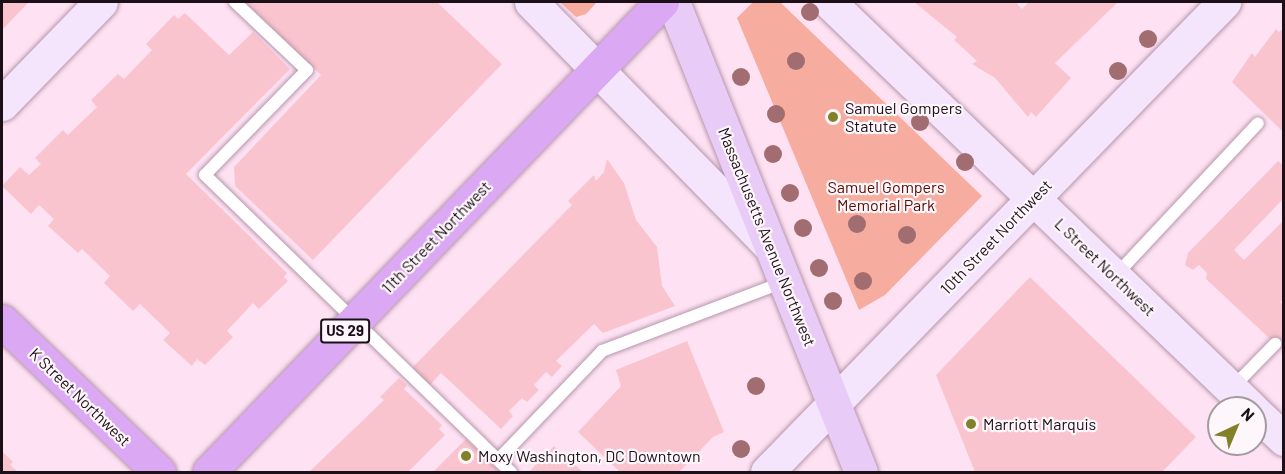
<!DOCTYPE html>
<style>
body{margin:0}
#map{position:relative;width:1285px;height:474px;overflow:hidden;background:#fee2f3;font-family:Barlow,sans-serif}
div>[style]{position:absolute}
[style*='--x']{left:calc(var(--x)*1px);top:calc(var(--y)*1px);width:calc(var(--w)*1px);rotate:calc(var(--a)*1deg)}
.green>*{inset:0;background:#f6ac9e}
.building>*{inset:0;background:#fac4ce}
.roads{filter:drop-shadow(0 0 2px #b796ab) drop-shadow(0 0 2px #b796ab)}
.lane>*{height:12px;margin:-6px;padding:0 6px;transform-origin:6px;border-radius:6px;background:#fff}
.secondary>*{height:33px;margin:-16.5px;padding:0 16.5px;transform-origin:16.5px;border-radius:16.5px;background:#f4e5fc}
.primary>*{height:33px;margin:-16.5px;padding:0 16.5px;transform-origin:16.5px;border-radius:16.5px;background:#e9cbf8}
.highway>*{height:33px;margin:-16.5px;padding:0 16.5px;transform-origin:16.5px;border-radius:16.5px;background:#dba8f4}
.trees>*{width:18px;height:18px;margin:-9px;border-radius:50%;background:#a26d70}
.dots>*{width:16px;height:16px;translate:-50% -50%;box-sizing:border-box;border:3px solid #fdf6fa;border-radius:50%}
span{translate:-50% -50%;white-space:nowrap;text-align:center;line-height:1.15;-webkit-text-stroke:4.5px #fdf6fa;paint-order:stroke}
.shield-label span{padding:2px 4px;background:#fdf6fa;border:2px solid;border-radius:4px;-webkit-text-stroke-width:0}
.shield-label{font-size:15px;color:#1c1018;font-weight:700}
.poi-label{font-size:16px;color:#1c1018}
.left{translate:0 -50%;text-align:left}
.park-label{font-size:16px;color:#570d04}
.street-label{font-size:16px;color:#1c1018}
.frame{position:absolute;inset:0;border:3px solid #1c1018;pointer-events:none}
.north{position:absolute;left:1207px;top:396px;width:60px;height:60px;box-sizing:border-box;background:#fdf6fa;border:2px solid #a39aa0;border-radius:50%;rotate:44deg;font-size:16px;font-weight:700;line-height:24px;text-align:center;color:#1c1018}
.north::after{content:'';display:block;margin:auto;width:21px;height:27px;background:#828029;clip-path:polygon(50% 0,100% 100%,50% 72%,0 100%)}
</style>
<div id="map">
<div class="green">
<i style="clip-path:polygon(560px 2px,597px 2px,586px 14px,576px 17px)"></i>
<i style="clip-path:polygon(753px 2px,780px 2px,982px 196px,885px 295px,859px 310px,737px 18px)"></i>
</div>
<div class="building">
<i style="clip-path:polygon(2px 2px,29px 2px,2px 30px)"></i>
<i style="clip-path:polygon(245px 2px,437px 2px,502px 64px,313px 260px,235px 186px,234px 167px,321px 75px)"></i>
<i style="clip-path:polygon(914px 2px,1020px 2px,1017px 4px,1022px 9px,1029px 2px,1118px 2px,1055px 63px,1071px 78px,1036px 117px,1031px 112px,1028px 117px,995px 78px,972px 64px,977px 61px,954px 40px,957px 37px)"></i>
<i style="clip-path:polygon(185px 13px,229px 55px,253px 32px,290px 69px,186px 174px,287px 273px,284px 277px,288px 281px,259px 309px,253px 303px,227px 331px,233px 337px,205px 365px,197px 359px,192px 366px,163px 340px,170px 333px,140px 304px,133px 311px,104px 283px,110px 276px,82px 249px,78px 253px,48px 226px,54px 219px,39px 205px,31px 214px,2px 186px,20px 167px,29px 175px,41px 164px,35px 158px,63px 130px,68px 135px,97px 107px,91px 100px,118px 74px,124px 79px,152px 50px,146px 44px,174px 15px,178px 19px)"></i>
<i style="clip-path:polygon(1284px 28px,1284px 133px,1232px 82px,1252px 53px,1255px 57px,1276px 29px,1279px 32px)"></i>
<i style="clip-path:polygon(607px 159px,624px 183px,636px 220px,657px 247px,662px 286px,675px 306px,603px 333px,594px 324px,556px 361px,562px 366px,552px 377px,546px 372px,534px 385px,539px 390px,527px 402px,522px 398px,509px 411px,513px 416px,501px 429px,441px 373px,429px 386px,411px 369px,572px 205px,568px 201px,594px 175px,596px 181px,604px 172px)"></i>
<i style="clip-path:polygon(1278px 161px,1284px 166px,1284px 198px,1234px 250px,1244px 260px,1284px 220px,1284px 298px,1280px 302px,1284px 306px,1284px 352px,1206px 279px,1207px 273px,1199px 265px,1193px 270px,1185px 265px,1188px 253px)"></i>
<i style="clip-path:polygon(1030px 277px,1196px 437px,1162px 472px,975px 472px,936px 375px)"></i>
<i style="clip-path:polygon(687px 341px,724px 432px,713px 437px,679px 472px,620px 472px,578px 432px,621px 386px,616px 370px)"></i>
<i style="clip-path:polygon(399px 378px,407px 385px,404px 389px,442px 425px,439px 429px,445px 435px,408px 472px,309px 472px,384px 400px,380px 397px)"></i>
<i style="clip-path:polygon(466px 439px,500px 472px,433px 472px)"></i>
<i style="clip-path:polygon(554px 446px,583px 472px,529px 472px)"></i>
<i style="clip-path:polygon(2px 451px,13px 462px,10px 465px,18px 472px,2px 472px)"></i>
</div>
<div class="roads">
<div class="lane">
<i style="--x:235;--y:2;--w:99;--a:43.4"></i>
<i style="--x:307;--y:70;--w:146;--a:134.2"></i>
<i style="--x:205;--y:175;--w:409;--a:44.2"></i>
<i style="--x:498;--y:460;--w:151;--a:-46.3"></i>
<i style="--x:602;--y:351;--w:195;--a:-20.8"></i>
<i style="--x:1115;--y:276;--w:209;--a:-46.9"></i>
<i style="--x:1232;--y:388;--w:62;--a:-45.7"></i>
<i style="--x:498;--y:460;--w:18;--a:43"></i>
</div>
<div class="secondary">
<i style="--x:531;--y:2;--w:339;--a:45.6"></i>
<i style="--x:829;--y:2;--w:586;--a:43.89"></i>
<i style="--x:2;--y:104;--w:142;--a:-45.9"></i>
<i style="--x:1255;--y:412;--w:40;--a:43"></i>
<i style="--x:767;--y:472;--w:656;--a:-45.8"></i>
</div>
<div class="primary">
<i style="--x:673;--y:2;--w:506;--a:68.2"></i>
</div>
<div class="highway">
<i style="--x:2;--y:321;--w:218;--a:43.9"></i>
<i style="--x:209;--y:472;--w:653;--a:-46.06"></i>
</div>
</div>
<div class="trees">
<i style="left:810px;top:12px"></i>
<i style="left:1148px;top:39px"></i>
<i style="left:796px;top:61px"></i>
<i style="left:1118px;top:71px"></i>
<i style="left:741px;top:77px"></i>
<i style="left:776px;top:114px"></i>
<i style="left:920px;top:122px"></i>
<i style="left:773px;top:154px"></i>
<i style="left:965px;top:162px"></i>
<i style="left:790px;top:193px"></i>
<i style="left:857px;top:224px"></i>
<i style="left:803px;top:228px"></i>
<i style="left:907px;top:235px"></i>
<i style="left:819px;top:268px"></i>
<i style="left:863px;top:281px"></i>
<i style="left:833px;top:301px"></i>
<i style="left:756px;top:386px"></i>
<i style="left:741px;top:449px"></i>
</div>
<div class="dots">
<i style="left:833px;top:117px;background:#828029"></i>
<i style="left:971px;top:424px;background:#828029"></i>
<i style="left:466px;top:456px;background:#828029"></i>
</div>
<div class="shield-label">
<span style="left:345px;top:331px">US 29</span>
</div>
<div class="poi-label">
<span class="left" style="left:845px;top:117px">Samuel Gompers<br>Statute</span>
<span class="left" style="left:983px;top:424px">Marriott Marquis</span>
<span class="left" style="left:478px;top:456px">Moxy Washington, DC Downtown</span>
</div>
<div class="park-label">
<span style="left:886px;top:196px">Samuel Gompers<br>Memorial Park</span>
</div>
<div class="street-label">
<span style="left:436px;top:237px;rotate:-46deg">11th Street Northwest</span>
<span style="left:767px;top:237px;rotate:68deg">Massachusetts Avenue Northwest</span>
<span style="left:996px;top:237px;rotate:-46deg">10th Street Northwest</span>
<span style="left:1105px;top:267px;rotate:44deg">L Street Northwest</span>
<span style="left:80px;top:397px;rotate:44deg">K Street Northwest</span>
</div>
<div class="frame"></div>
<div class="north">N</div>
</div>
